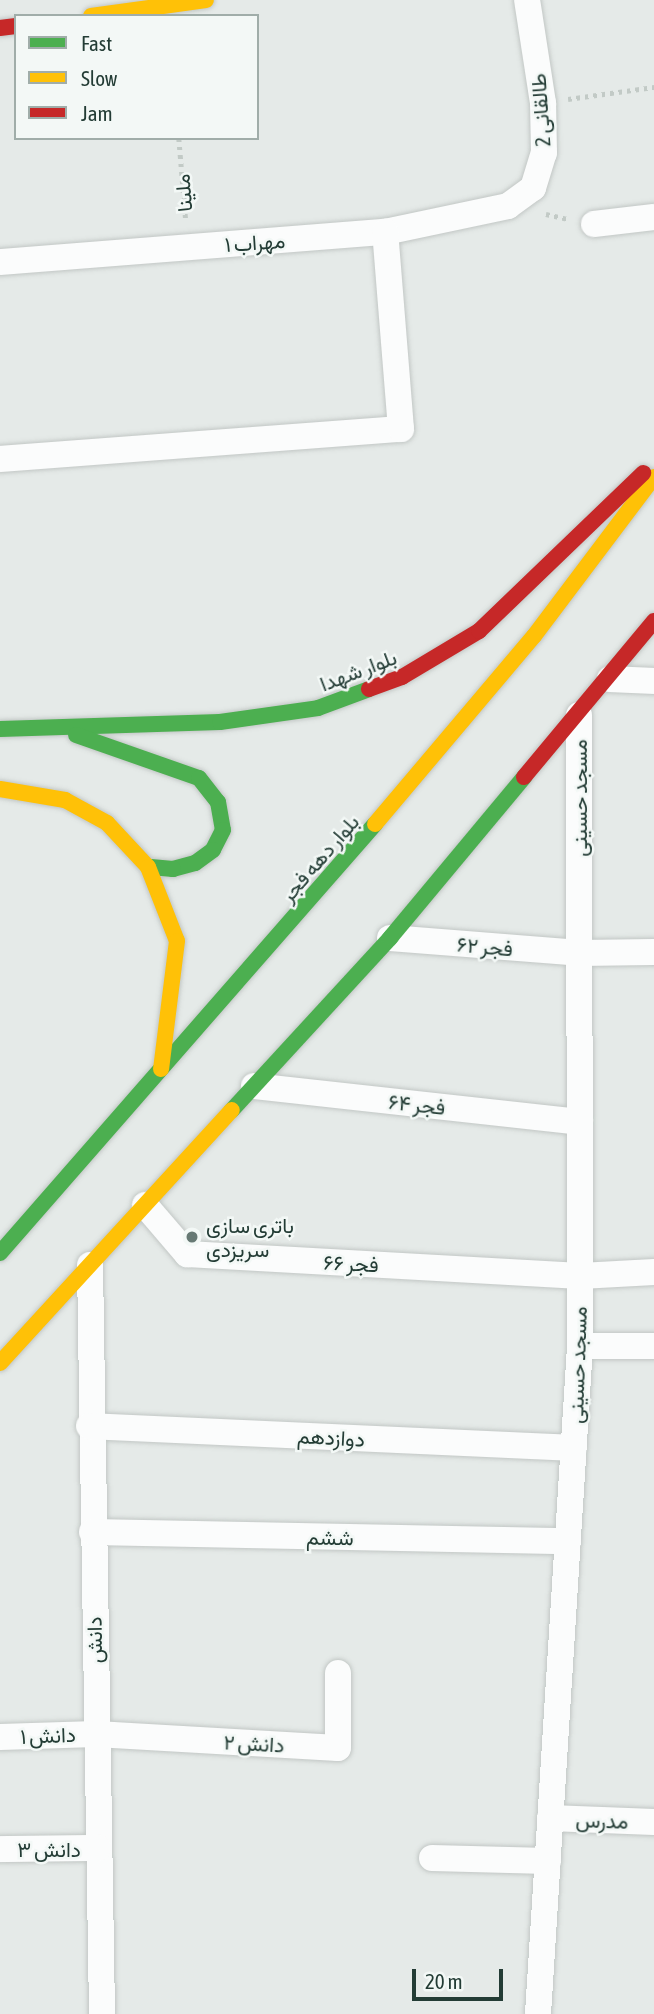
<!DOCTYPE html>
<meta charset="utf-8">
<style>
body{margin:0}
#map{position:relative;width:654px;height:2014px;overflow:hidden;background:#e5eae8;font-family:"Asap Condensed",Vazirmatn,sans-serif}
div>[style]{position:absolute}
[style*='--x']{left:calc(var(--x)*1px);top:calc(var(--y)*1px);width:calc(var(--w)*1px);rotate:calc(var(--a)*1deg)}
.path>*{height:4.5px;margin-top:-2.25px;transform-origin:0;background:repeating-linear-gradient(90deg,#c2cac6 0 3.5px,transparent 0 8.5px)}
.roads{filter:drop-shadow(0 0 2px #c2c7c5) drop-shadow(0 0 2px #c2c7c5)}
.street>*{height:26px;margin:-13px;padding:0 13px;transform-origin:13px;border-radius:13px;background:#fbfcfc}
.fast>*{height:16px;margin:-8px;padding:0 8px;transform-origin:8px;border-radius:8px;background:#4caf50}
.slow>*{height:16px;margin:-8px;padding:0 8px;transform-origin:8px;border-radius:8px;background:#ffc107}
.jam>*{height:16px;margin:-8px;padding:0 8px;transform-origin:8px;border-radius:8px;background:#c62828}
.dots>*{width:19px;height:19px;translate:-50% -50%;box-sizing:border-box;border:4px solid #f3f8f6;border-radius:50%}
span{translate:-50% -50%;white-space:nowrap;text-align:center;line-height:1.15;-webkit-text-stroke:5px #f3f8f6;paint-order:stroke}
.street-label{font-size:21px;color:#233c35}
.poi-label{font-size:21px;color:#233c35}
.left{translate:0 -50%;text-align:left}
.legend{position:absolute;left:14px;top:14px;width:245px;height:126px;box-sizing:border-box;background:#f3f8f6;border:2px solid #a0ada9;margin:0;padding:9px 12px;list-style:none;font-size:21px;color:#233c35}
.legend li{display:flex;align-items:center;gap:14px;height:35px}
.legend b{width:35px;border:2px solid #a0ada9}
.scale{position:absolute;left:412px;top:1969px;width:91px;height:32px;box-sizing:border-box;border:4px solid #233c35;border-top:0;padding-left:9px;font-size:21px;line-height:24px;white-space:nowrap;color:#233c35;-webkit-text-stroke:5px #f3f8f6;paint-order:stroke}
</style>
<div id="map">
<div class="path">
<i style="--x:568;--y:99;--w:87;--a:-7.9"></i>
<i style="--x:179;--y:138;--w:83;--a:85.2"></i>
<i style="--x:546;--y:214;--w:23;--a:13"></i>
</div>
<div class="roads">
<div class="street">
<i style="--x:594;--y:224;--w:60;--a:-6.7"></i>
<i style="--x:0;--y:262;--w:386;--a:-4.5"></i>
<i style="--x:385;--y:232;--w:126;--a:-11.9"></i>
<i style="--x:508;--y:206;--w:31;--a:-36"></i>
<i style="--x:533;--y:188;--w:37;--a:-73"></i>
<i style="--x:544;--y:153;--w:50;--a:-91.1"></i>
<i style="--x:543;--y:103;--w:104;--a:-98.8"></i>
<i style="--x:0;--y:459;--w:402;--a:-4.3"></i>
<i style="--x:401;--y:429;--w:198;--a:-94.6"></i>
<i style="--x:610;--y:679;--w:44;--a:2.6"></i>
<i style="--x:390;--y:938;--w:190;--a:4.5"></i>
<i style="--x:579;--y:953;--w:75;--a:-0.8"></i>
<i style="--x:254;--y:1086;--w:328;--a:6.3"></i>
<i style="--x:145;--y:1205;--w:65;--a:49.4"></i>
<i style="--x:187;--y:1254;--w:394;--a:3.2"></i>
<i style="--x:580;--y:1276;--w:74;--a:-3.1"></i>
<i style="--x:90;--y:1265;--w:749;--a:89.08"></i>
<i style="--x:580;--y:1346;--w:74;--a:0"></i>
<i style="--x:89;--y:1426;--w:485;--a:2.6"></i>
<i style="--x:92;--y:1532;--w:476;--a:1.1"></i>
<i style="--x:0;--y:1737;--w:96;--a:-1.8"></i>
<i style="--x:96;--y:1734;--w:242;--a:3.3"></i>
<i style="--x:338;--y:1748;--w:75;--a:-90"></i>
<i style="--x:550;--y:1818;--w:104;--a:2.2"></i>
<i style="--x:0;--y:1849;--w:98;--a:-0.6"></i>
<i style="--x:432;--y:1858;--w:116;--a:1.5"></i>
<i style="--x:538;--y:2014;--w:669;--a:-86.4"></i>
<i style="--x:580;--y:1346;--w:631;--a:-90.09"></i>
</div>
<div class="fast">
<i style="--x:0;--y:729;--w:220;--a:-1.8"></i>
<i style="--x:220;--y:722;--w:99;--a:-8.1"></i>
<i style="--x:318;--y:708;--w:54;--a:-20.4"></i>
<i style="--x:76;--y:735;--w:130;--a:19.3"></i>
<i style="--x:199;--y:778;--w:31;--a:52"></i>
<i style="--x:218;--y:802;--w:28;--a:80"></i>
<i style="--x:223;--y:830;--w:22;--a:117"></i>
<i style="--x:213;--y:850;--w:22;--a:144"></i>
<i style="--x:195;--y:863;--w:23;--a:165"></i>
<i style="--x:173;--y:869;--w:25;--a:-175"></i>
<i style="--x:232;--y:1110;--w:234;--a:-47.4"></i>
<i style="--x:390;--y:938;--w:209;--a:-50.2"></i>
<i style="--x:0;--y:1253;--w:570;--a:-48.84"></i>
</div>
<div class="slow">
<i style="--x:91;--y:16;--w:116;--a:-7.9"></i>
<i style="--x:0;--y:789;--w:66;--a:9.6"></i>
<i style="--x:65;--y:800;--w:48;--a:28.7"></i>
<i style="--x:107;--y:823;--w:60;--a:47"></i>
<i style="--x:148;--y:867;--w:79;--a:68.6"></i>
<i style="--x:177;--y:941;--w:129;--a:97.1"></i>
<i style="--x:375;--y:824;--w:246;--a:-49.8"></i>
<i style="--x:534;--y:636;--w:199;--a:-53"></i>
<i style="--x:0;--y:1363;--w:343;--a:-47.5"></i>
</div>
<div class="jam">
<i style="--x:0;--y:28;--w:16;--a:-7"></i>
<i style="--x:369;--y:689;--w:35;--a:-20"></i>
<i style="--x:402;--y:677;--w:90;--a:-30.9"></i>
<i style="--x:479;--y:631;--w:228;--a:-43.9"></i>
<i style="--x:524;--y:777;--w:203;--a:-50.2"></i>
</div>
</div>
<div class="dots">
<i style="left:192px;top:1237px;background:#677974"></i>
</div>
<div class="street-label">
<span style="left:540px;top:110px;rotate:-94deg">طالقانی 2</span>
<span style="left:183px;top:193px;rotate:-95deg">ملینا</span>
<span style="left:255px;top:242px;rotate:-4deg">مهراب ۱</span>
<span style="left:358px;top:670px;rotate:-21deg">بلوار شهدا</span>
<span style="left:579px;top:798px;rotate:-90deg">مسجد حسینی</span>
<span style="left:319px;top:858px;rotate:-49deg">بلوار دهه فجر</span>
<span style="left:485px;top:946px;rotate:5deg">فجر ۶۲</span>
<span style="left:417px;top:1104px;rotate:6deg">فجر ۶۴</span>
<span style="left:351px;top:1263px;rotate:3deg">فجر ۶۶</span>
<span style="left:577px;top:1365px;rotate:-88deg">مسجد حسینی</span>
<span style="left:331px;top:1437px;rotate:3deg">دوازدهم</span>
<span style="left:330px;top:1537px;rotate:1deg">ششم</span>
<span style="left:94px;top:1640px;rotate:-91deg">دانش</span>
<span style="left:48px;top:1735px;rotate:-2deg">دانش ۱</span>
<span style="left:254px;top:1743px;rotate:3deg">دانش ۲</span>
<span style="left:602px;top:1820px;rotate:2deg">مدرس</span>
<span style="left:49px;top:1849px">دانش ۳</span>
</div>
<div class="poi-label">
<span class="left" style="left:206px;top:1237px">باتری سازی<br>سریزدی</span>
</div>
<ul class="legend">
<li><b style="height:9px;background:#4caf50"></b>Fast</li>
<li><b style="height:9px;background:#ffc107"></b>Slow</li>
<li><b style="height:9px;background:#c62828"></b>Jam</li>
</ul>
<div class="scale">20 m</div>
</div>
